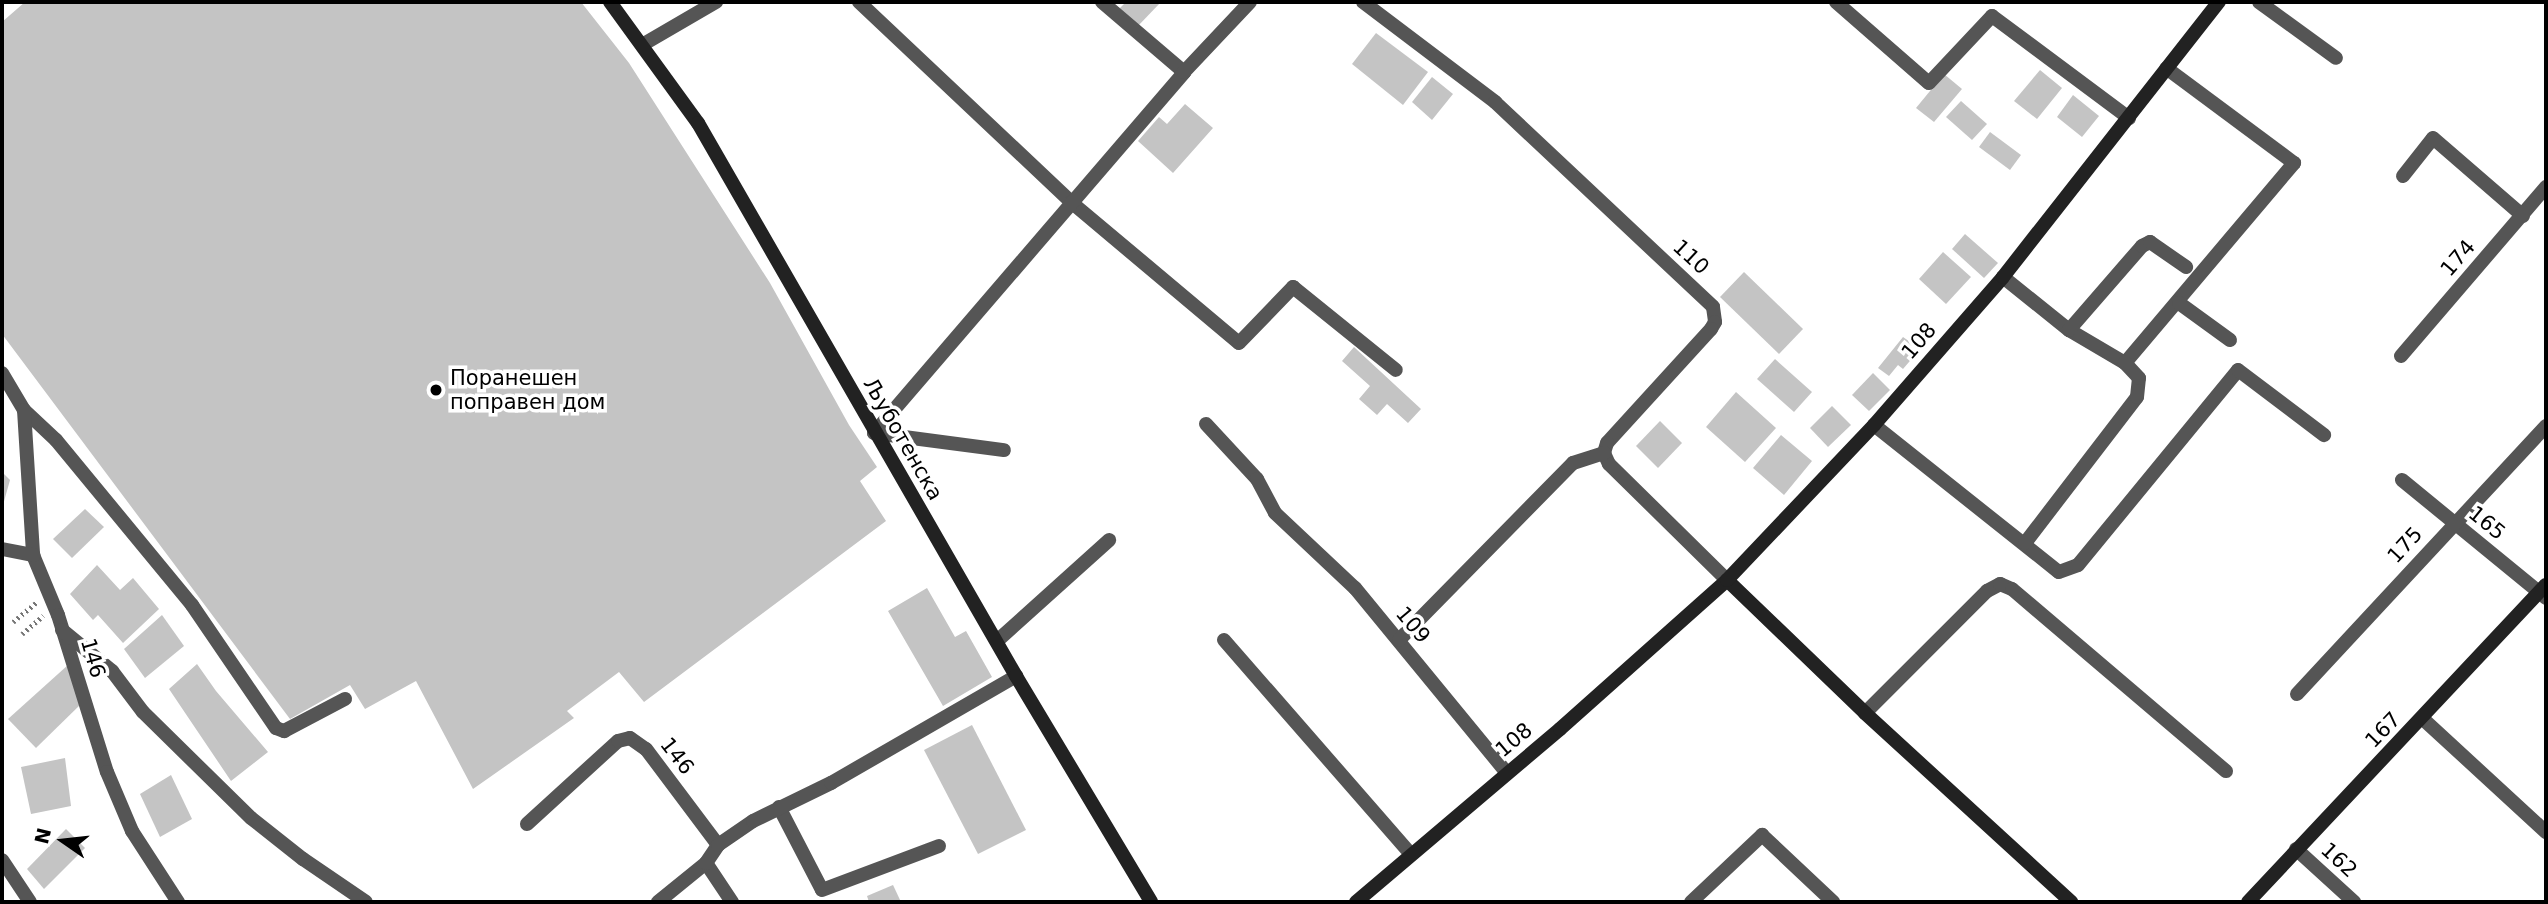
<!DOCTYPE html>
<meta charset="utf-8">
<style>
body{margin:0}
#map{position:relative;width:2548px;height:904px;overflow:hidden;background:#fff;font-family:"DejaVu Sans",sans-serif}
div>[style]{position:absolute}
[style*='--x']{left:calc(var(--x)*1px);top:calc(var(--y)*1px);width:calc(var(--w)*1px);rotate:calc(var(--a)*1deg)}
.building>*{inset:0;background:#c4c4c4}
.path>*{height:4.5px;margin-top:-2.25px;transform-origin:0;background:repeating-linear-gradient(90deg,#777 0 2px,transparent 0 5.5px)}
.street>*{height:14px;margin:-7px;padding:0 7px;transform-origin:7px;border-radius:7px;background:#555}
.secondary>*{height:14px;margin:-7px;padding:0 7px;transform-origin:7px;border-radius:7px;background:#222}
.dots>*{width:19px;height:19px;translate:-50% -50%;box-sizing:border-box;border:4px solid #fff;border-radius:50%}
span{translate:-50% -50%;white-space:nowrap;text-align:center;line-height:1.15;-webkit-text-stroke:7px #fff;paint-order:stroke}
.street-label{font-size:21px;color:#000}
.poi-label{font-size:21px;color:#000}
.left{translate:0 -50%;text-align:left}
.frame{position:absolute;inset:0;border:4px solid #000;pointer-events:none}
.north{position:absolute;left:28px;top:806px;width:70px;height:70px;-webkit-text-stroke:5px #fff;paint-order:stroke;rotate:284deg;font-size:19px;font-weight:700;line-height:28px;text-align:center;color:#000}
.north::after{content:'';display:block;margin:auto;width:24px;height:32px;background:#000;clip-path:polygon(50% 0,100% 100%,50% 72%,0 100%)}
</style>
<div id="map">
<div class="building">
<i style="clip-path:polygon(25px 2px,581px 2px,629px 63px,770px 283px,849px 425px,877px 467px,860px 481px,886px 521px,644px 702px,619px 672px,567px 711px,574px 718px,473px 789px,416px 681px,365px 709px,350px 685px,290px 719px,2px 334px,2px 22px)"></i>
<i style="clip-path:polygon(1126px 2px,1161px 2px,1137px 27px,1119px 9px)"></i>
<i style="clip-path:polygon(1376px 33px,1428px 72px,1403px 105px,1352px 64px)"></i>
<i style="clip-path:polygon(2040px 70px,2062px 88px,2037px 119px,2014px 101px)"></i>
<i style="clip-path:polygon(1944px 74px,1962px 89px,1934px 122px,1916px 108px)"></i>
<i style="clip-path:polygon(1432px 77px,1453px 94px,1432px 120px,1412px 102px)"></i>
<i style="clip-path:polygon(2073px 95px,2099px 116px,2082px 137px,2057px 117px)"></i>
<i style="clip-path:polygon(1961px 101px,1987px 124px,1972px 140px,1946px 117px)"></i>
<i style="clip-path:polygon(1185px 104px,1213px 128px,1173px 173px,1138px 141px,1159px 117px,1167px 124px)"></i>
<i style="clip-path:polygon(1990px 132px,2021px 155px,2010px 170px,1979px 147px)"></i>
<i style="clip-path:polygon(1965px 234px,1998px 263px,1984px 278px,1952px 249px)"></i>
<i style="clip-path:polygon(1943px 252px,1971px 277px,1946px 304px,1919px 279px)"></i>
<i style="clip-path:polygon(1744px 272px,1803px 329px,1779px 354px,1720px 297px)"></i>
<i style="clip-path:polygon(1903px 337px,1913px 344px,1908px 350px,1915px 355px,1903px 369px,1898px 365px,1889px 376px,1878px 368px)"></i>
<i style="clip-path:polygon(1354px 347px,1421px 409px,1408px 423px,1387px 404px,1377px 415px,1359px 399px,1370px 386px,1342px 361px)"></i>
<i style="clip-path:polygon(1775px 359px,1812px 392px,1794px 412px,1757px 379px)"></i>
<i style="clip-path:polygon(1873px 373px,1890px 390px,1869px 411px,1852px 395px)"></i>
<i style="clip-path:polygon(1736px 392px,1776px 428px,1745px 462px,1706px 427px)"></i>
<i style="clip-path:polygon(1832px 406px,1851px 425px,1828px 447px,1810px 428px)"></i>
<i style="clip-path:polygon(1660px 421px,1682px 443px,1658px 468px,1636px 446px)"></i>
<i style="clip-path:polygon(1781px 435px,1812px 461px,1784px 495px,1753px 468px)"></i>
<i style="clip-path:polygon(2px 472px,10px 480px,3px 505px,2px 505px)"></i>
<i style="clip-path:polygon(85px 509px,104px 527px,72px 558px,53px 539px)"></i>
<i style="clip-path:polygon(97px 565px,120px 590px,133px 578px,159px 609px,123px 643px,98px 615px,93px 620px,70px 594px)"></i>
<i style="clip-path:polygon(927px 588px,955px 637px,966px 631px,992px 677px,943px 706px,888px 611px)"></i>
<i style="clip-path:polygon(162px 615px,184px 646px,145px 678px,124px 649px)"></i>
<i style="clip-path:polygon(197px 664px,216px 691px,268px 752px,231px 781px,169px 689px)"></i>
<i style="clip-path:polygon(68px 665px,82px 703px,36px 748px,8px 719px)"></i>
<i style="clip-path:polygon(972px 725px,1026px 830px,978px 854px,924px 750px)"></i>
<i style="clip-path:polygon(65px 758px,71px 806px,31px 814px,21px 767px)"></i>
<i style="clip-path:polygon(171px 775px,192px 819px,160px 837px,140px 794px)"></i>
<i style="clip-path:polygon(66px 829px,85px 848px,44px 889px,27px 869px)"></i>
<i style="clip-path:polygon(893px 885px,901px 902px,869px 902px,867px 896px)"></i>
</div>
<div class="path">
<i style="--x:13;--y:622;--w:30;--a:-40"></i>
<i style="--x:22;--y:634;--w:28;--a:-41"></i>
</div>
<div class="street">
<i style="--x:859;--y:2;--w:291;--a:43.3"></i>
<i style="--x:1071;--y:202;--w:219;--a:40"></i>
<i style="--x:1239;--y:343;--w:78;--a:-46"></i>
<i style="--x:1293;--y:287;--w:132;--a:38.9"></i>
<i style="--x:1102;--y:2;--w:108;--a:40.5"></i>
<i style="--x:1363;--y:2;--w:166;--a:37.1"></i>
<i style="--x:1495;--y:102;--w:299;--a:43.2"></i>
<i style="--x:1713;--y:307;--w:15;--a:82"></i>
<i style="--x:1715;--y:322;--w:8;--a:120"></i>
<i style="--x:1711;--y:329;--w:154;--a:132.4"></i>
<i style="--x:1607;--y:443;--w:10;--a:107"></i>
<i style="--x:1604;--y:453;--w:12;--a:66"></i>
<i style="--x:1609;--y:464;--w:165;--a:44.5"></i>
<i style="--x:1836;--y:2;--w:123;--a:41.1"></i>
<i style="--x:1929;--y:83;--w:92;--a:-46.8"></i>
<i style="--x:1992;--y:16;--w:171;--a:36.7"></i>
<i style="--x:2259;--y:2;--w:95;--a:36"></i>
<i style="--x:642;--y:45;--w:86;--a:-30.2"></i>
<i style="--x:2403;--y:176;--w:48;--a:-51.7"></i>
<i style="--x:2433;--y:138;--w:119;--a:40.9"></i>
<i style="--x:2003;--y:277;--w:85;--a:38.8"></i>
<i style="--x:2069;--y:330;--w:65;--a:30.5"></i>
<i style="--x:2125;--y:363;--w:262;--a:-49.8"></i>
<i style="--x:2294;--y:163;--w:159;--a:-143.4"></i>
<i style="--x:2179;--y:303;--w:63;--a:36"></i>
<i style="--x:2069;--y:330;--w:111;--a:-49"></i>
<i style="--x:2142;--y:246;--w:9;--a:-27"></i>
<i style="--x:2150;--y:242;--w:44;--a:34.8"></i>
<i style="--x:2401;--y:356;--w:223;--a:-49.4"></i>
<i style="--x:2;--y:373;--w:43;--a:59.3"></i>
<i style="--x:24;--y:410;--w:44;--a:43.2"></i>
<i style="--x:56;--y:440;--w:214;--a:50.5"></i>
<i style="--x:192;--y:605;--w:149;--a:55.7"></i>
<i style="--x:276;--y:728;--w:9;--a:21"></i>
<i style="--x:284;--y:731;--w:69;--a:-27.7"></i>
<i style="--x:24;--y:410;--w:145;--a:86.4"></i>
<i style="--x:33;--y:555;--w:65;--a:67.4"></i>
<i style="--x:58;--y:615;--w:164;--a:72.7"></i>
<i style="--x:107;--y:772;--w:64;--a:67"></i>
<i style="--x:132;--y:831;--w:85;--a:57.1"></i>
<i style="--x:1206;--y:424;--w:75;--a:47.2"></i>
<i style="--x:1257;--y:479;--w:38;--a:62"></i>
<i style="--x:1275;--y:513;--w:110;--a:43.2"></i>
<i style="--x:1355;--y:588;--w:239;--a:50.6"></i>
<i style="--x:1874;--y:425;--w:236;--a:38.5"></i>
<i style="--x:2059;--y:572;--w:20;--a:-20"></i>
<i style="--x:2078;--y:565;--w:252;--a:-50.6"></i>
<i style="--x:2238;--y:370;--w:108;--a:37.1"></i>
<i style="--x:874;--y:433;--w:476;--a:-49.3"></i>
<i style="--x:1184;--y:72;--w:96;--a:-46.7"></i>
<i style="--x:874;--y:433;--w:131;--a:7.5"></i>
<i style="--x:2402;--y:480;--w:186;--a:39.3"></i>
<i style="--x:2025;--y:543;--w:184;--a:-52.5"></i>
<i style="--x:2137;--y:397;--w:19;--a:-84"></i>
<i style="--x:2139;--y:378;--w:21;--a:-133"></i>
<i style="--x:2;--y:549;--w:32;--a:11"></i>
<i style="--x:62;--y:630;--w:65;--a:39.4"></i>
<i style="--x:112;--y:671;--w:51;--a:52.9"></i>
<i style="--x:143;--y:712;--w:151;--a:44.5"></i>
<i style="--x:251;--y:818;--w:66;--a:38.3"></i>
<i style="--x:303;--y:859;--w:76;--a:34.3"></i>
<i style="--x:1224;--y:640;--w:283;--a:48.9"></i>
<i style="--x:1399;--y:640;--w:248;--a:-45.5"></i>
<i style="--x:1573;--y:463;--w:33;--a:-18"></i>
<i style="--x:997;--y:641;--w:151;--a:-42"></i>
<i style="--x:2297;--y:694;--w:366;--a:-47.1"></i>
<i style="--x:1865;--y:713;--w:173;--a:-45"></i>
<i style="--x:1987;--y:591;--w:15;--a:-28"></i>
<i style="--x:2000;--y:584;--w:13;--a:23"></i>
<i style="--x:2012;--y:589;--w:281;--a:40.4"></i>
<i style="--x:2423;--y:719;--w:167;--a:42.6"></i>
<i style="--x:779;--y:807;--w:93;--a:62.6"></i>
<i style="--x:822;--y:890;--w:125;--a:-20.6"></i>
<i style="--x:527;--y:824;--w:123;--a:-42.4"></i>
<i style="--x:618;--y:741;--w:12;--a:-14"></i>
<i style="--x:630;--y:738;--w:19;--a:35"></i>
<i style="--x:646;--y:749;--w:120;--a:53.1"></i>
<i style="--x:2296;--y:849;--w:79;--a:42.4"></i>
<i style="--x:2;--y:860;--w:50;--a:56.3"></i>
<i style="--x:706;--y:863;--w:47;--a:56.3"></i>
<i style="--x:658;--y:902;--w:62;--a:-39.1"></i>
<i style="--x:706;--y:863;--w:22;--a:-56"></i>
<i style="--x:718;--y:845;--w:42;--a:-34.4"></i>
<i style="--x:753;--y:821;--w:87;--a:-26"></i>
<i style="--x:831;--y:783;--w:214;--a:-30"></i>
<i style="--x:1691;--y:902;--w:98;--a:-43.3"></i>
<i style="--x:1762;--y:835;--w:98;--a:43.3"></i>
</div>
<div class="secondary">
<i style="--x:610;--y:2;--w:150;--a:54"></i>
<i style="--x:698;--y:123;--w:638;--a:60.1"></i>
<i style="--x:1016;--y:676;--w:263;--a:59.1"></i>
<i style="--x:1727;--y:580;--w:192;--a:43.9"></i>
<i style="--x:1865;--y:713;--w:280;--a:42.5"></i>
<i style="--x:1356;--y:902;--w:267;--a:-40.3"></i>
<i style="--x:1560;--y:729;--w:224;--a:-41.7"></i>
<i style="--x:1727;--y:580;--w:214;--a:-46.5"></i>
<i style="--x:1874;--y:425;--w:196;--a:-48.9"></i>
<i style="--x:2003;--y:277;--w:350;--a:-51.9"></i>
<i style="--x:2248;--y:902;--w:435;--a:-46.8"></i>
</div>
<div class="dots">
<i style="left:436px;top:390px;background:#000"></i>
</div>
<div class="street-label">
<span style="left:1691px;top:257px;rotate:43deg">110</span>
<span style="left:2458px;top:258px;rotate:-49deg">174</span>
<span style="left:1919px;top:341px;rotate:-49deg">108</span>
<span style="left:903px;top:439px;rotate:60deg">Љуботенска</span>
<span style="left:2487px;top:523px;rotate:39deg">165</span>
<span style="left:2405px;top:545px;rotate:-47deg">175</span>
<span style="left:1413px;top:625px;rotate:50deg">109</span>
<span style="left:93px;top:658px;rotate:74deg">146</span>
<span style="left:2383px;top:730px;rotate:-46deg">167</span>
<span style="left:1514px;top:740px;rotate:-40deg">108</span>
<span style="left:677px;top:756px;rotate:52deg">146</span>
<span style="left:2339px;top:860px;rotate:43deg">162</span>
</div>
<div class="poi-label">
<span class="left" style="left:450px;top:390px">Поранешен<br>поправен дом</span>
</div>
<div class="frame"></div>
<div class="north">N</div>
</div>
